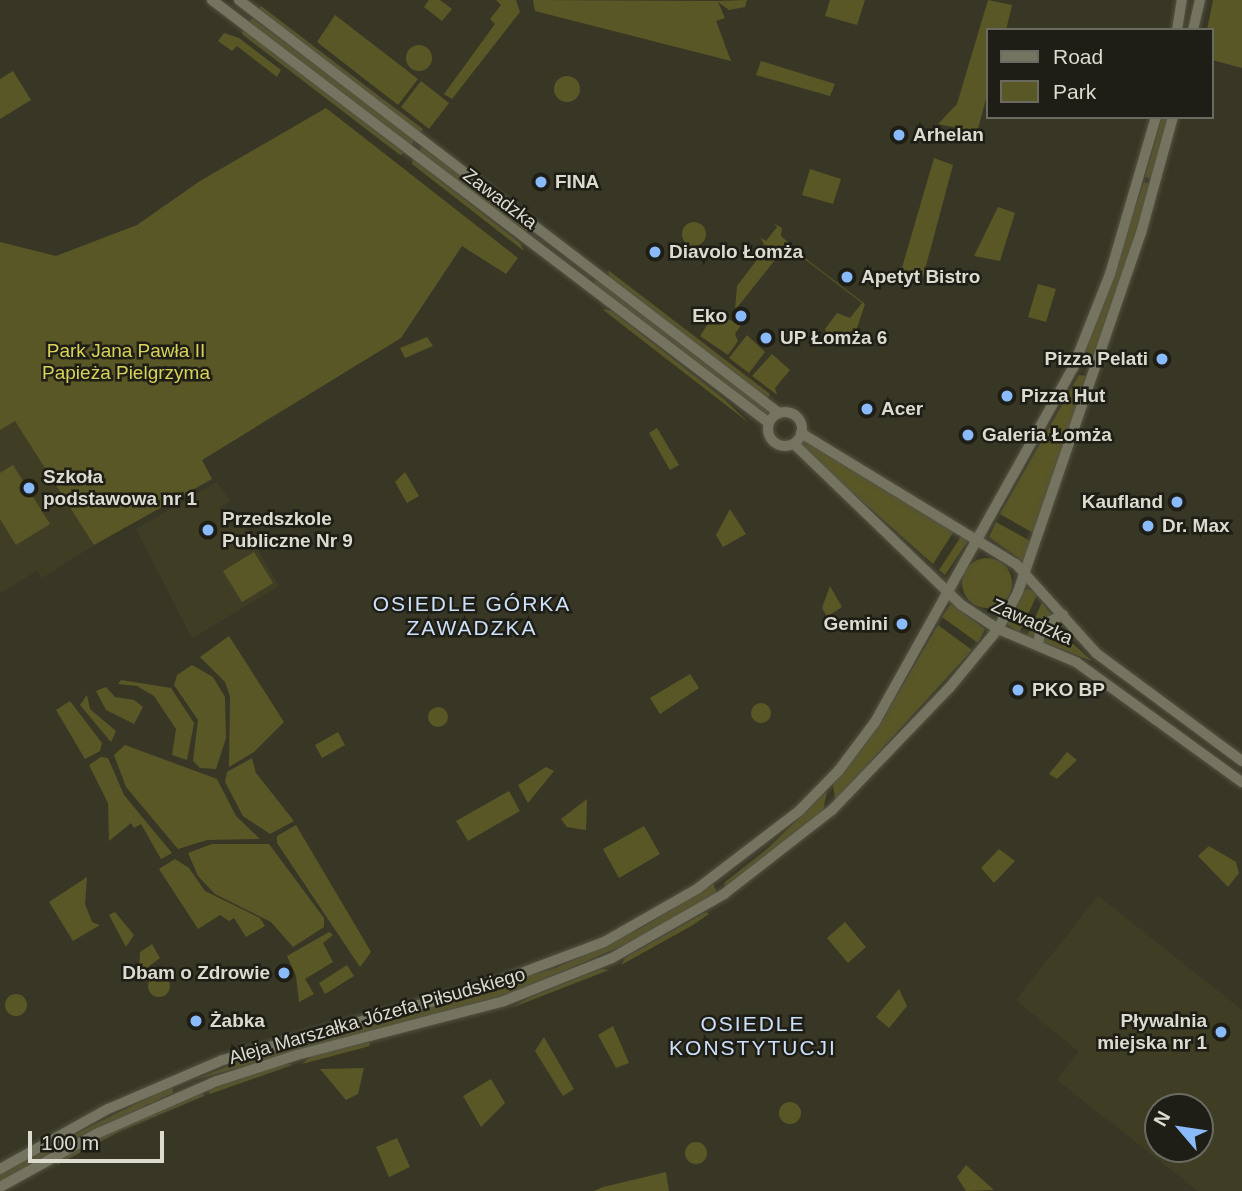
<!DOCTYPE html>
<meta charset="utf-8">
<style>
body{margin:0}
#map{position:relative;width:1242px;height:1191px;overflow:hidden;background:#383725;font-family:Helvetica,sans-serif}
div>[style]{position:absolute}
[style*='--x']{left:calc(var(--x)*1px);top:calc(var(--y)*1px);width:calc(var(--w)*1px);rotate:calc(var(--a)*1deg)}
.built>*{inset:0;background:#3f3e25}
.green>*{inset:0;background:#5a5726}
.round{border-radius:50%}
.roads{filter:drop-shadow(0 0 2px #545344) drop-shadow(0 0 2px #545344)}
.secondary>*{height:10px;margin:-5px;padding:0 5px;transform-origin:5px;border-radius:5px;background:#747460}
.secondary>.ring{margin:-5px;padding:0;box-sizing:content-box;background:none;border:10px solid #747460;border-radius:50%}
.dots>*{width:19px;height:19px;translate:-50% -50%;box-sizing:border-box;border:4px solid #1e1e16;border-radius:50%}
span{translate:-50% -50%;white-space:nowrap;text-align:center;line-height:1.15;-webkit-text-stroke:5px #1e1e16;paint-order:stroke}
.poi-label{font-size:19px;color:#dbdbd0;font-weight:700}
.left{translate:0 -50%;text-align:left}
.right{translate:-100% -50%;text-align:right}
.street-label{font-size:19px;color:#dbdbd0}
.park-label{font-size:19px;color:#d9d25a}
.neighbourhood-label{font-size:21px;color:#cde0f9;letter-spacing:2px}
.legend{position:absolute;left:986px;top:28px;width:228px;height:91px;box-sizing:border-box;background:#1e1e16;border:2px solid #6a6a60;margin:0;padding:9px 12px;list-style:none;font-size:21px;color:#dbdbd0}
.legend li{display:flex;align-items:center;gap:14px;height:35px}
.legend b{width:35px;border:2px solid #6a6a60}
.north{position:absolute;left:1144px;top:1093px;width:70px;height:70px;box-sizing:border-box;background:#1e1e16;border:2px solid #6a6a60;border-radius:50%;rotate:299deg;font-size:19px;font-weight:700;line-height:28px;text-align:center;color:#dbdbd0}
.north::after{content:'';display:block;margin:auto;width:24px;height:32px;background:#89bafc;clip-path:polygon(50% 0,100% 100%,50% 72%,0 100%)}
.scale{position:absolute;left:28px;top:1131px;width:136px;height:32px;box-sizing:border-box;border:4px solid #dbdbd0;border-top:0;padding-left:9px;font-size:21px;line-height:24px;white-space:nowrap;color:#dbdbd0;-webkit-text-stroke:5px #1e1e16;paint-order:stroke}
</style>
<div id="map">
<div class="built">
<i style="clip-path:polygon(15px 421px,94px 545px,42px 578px,37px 571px,0 593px,0 430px)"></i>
<i style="clip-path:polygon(217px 482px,230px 501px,219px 508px,231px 527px,242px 522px,279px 586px,192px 638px,136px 529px)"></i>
<i style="clip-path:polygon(evenodd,1098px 896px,1242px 1010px,1242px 1191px,1198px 1191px,1057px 1080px,1079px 1052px,1016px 1000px,1098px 896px,1158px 1107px,1200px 1107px,1200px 1149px,1158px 1149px,1158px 1107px)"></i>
</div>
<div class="green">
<i style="clip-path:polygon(429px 0,440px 0,452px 9px,442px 21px,424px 7px)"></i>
<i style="clip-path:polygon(496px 0,516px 0,520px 12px,452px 99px,444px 94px,495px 24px,490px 19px,501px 5px)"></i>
<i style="clip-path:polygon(533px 0,718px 1px,747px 0,745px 7px,729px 10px,718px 2px,725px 18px,716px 21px,731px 61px,535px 11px)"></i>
<i style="clip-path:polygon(830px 0,865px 0,857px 25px,825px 16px)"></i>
<i style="clip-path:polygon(988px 0,1012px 5px,1006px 30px,988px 30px,988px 92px,977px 132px,938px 124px,957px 104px)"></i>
<i style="clip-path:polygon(1213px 0,1242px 0,1242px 68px,1212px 60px,1212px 30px,1207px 30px)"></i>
<i style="clip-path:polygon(261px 6px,380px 97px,423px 129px,420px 133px,259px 10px)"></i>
<i style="clip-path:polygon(335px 15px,418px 79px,398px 105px,317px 42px)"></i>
<i style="clip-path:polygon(252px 18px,415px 139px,410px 146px,250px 22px)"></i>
<i style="clip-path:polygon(243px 29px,404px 153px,400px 155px,242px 34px)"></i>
<i style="clip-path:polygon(224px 33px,239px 38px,281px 70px,277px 77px,237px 46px,232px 51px,218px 41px)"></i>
<i class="round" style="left:406px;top:45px;width:26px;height:26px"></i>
<i style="clip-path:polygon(761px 61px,835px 84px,830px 96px,756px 75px)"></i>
<i style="clip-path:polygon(13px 71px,31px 100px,0 119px,0 79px)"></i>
<i class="round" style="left:554px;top:76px;width:26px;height:26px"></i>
<i style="clip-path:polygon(421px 81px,449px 103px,429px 129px,401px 107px)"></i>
<i style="clip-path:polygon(326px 108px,518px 258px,506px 274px,462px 246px,401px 338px,202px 460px,212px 479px,94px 545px,15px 421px,0 430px,0 242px,56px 256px,137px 225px,200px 181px)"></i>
<i style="clip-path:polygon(1162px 117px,1168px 117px,1152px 179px,1145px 177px)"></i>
<i style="clip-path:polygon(422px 147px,533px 231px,522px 231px,418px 152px)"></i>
<i style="clip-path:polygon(934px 158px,953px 165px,923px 277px,901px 271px)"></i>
<i style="clip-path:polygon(413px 159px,520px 243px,524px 251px,412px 164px)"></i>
<i style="clip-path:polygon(810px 169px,841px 179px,833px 204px,802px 195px)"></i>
<i style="clip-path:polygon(1144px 182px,1150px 184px,1126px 263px,1090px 366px,1081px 365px)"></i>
<i style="clip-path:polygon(998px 207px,1015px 213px,1000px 261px,974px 256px)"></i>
<i class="round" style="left:682px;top:222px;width:24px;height:24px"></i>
<i style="clip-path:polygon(773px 223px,782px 228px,781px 236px,810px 262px,865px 304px,856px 331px,845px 346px,827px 336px,825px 329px,837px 313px,850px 318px,862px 303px,790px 248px,783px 250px,735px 310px,737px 286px,766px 248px,760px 237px,766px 241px,777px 227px)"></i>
<i style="clip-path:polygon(608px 270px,770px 394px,767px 399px,610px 278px)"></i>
<i style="clip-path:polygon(596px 280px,710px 367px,773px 412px,767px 418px,594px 284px)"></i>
<i style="clip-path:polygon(1038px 284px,1056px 289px,1046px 322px,1028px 317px)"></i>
<i style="clip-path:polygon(602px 309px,612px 311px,724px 399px,749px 423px)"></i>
<i style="clip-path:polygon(715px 313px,741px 325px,735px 334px,738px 341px,728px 355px,700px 336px)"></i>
<i style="clip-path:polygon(747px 335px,765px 352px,749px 373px,729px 358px)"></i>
<i style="clip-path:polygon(427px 337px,433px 346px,405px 358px,400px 348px)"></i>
<i style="clip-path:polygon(772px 354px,790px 370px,775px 388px,777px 395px,752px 376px)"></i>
<i style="clip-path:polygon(1079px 375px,1086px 376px,1035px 534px,1000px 514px)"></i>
<i style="clip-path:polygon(657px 428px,679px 465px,670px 470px,649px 433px)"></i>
<i style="clip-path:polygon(803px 439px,954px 531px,933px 564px,836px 478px,799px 443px)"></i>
<i style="clip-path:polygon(13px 465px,50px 524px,16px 545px,0 519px,0 473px)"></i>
<i style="clip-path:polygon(405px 472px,419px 496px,407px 503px,395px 482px)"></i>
<i style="clip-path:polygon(730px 509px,746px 534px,723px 547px,716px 535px)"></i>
<i style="clip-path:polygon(996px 522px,1032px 542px,1024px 562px,989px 537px)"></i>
<i style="clip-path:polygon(962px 535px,967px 542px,945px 575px,939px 570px)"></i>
<i style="clip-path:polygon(254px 552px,273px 583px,242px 602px,223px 571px)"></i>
<i class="round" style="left:962px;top:558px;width:50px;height:50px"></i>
<i style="clip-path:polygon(830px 586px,842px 607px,827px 617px,822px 608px)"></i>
<i style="clip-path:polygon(1030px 589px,1037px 595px,1019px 633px,1007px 624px,1025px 590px)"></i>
<i style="clip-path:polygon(1042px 602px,1071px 642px,1092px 661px,1027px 636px)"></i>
<i style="clip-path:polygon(951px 604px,985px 629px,978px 643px,942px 617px)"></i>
<i style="clip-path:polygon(938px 625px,972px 650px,835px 800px,833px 784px,883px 719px)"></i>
<i style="clip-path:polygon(229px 636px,284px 722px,254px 752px,229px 767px,230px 696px,225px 682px,200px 657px)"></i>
<i style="clip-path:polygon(192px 665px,213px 677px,225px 697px,226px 738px,216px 769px,200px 768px,193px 761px,198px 720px,174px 685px,177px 675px)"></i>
<i style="clip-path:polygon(690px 674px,699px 688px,660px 714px,650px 698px)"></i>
<i style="clip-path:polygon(121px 680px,171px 688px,194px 723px,187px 760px,172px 755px,176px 729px,154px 696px,137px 686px,118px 684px)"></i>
<i style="clip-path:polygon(106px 687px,115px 697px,134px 700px,143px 707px,134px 724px,106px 710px,96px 691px)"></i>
<i style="clip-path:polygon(87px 695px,90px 709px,116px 731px,111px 742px,80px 705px)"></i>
<i style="clip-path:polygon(70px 701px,102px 743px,100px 751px,85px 759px,56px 710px)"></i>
<i class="round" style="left:751px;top:703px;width:20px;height:20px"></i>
<i class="round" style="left:428px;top:707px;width:20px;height:20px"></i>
<i style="clip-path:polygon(338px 732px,345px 745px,322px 758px,315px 745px)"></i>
<i style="clip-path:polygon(125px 745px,217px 779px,236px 816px,260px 839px,207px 840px,178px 849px,126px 787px,114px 755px)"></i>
<i style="clip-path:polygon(1067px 752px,1077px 760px,1057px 779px,1049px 774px)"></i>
<i style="clip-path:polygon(101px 757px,108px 758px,124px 795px,172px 853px,161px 859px,141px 824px,134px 828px,131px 823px,109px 841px,108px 803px,89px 765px)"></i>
<i style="clip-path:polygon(252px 758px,256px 773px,294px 821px,270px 834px,243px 816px,225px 782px,227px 772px)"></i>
<i style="clip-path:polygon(546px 767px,554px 771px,528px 803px,518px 785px)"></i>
<i style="clip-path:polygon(509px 791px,520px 811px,468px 841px,456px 821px)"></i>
<i style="clip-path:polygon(827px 791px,823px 811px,724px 888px,725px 882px,766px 850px)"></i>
<i style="clip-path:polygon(587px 799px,586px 830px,567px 827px,561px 819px)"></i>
<i style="clip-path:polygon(296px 825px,371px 952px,360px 967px,277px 843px,277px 836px)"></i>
<i style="clip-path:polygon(644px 826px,660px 854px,619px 878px,603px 849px)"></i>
<i style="clip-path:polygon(212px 844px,269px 844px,324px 918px,324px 927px,293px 947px,271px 922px,215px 894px,198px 876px,188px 853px)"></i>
<i style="clip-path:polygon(1209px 846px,1236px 862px,1239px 873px,1228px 887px,1198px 856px)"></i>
<i style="clip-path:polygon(999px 849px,1015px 861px,994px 883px,981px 868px)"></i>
<i style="clip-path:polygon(175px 859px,189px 868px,205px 891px,260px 918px,265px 926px,246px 937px,234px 918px,229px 921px,220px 915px,198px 929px,159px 869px)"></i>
<i style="clip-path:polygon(87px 877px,85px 904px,92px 922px,100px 925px,73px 941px,49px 902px)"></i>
<i style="clip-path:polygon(713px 884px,717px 892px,638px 939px,512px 993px,194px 1080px,266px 1051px,556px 968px,645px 926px)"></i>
<i style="clip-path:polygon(115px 912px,134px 935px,126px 947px,109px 915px)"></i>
<i style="clip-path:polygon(706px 912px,709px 914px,693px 925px,621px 965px,626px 957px)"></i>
<i style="clip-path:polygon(845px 922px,866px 947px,848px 963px,827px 938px)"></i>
<i style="clip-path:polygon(329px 932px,333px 935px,323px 943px,333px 962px,305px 979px,314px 994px,299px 1002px,296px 976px,287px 956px)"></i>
<i style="clip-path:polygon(152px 944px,160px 958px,139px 974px,140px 952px)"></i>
<i style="clip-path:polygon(347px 965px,354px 976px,325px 994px,319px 983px)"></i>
<i style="clip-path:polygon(600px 969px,609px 970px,511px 1008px,533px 996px)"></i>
<i class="round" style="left:148px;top:975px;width:22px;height:22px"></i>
<i style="clip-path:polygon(899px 989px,907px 1006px,889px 1028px,876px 1017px)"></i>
<i class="round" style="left:5px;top:994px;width:22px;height:22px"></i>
<i style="clip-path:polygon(613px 1026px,629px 1063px,616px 1068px,598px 1035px)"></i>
<i style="clip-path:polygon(544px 1037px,574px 1089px,563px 1096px,535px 1051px)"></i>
<i style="clip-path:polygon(369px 1042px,370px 1046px,302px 1064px,311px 1056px)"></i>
<i style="clip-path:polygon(286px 1063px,292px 1065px,210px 1094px,208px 1090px)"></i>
<i style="clip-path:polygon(364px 1068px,358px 1094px,346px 1100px,320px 1069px)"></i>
<i style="clip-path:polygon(491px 1079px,505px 1103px,481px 1127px,463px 1096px)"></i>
<i style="clip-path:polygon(172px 1086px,173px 1093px,78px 1137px,0 1181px,0 1174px,31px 1156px)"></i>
<i style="clip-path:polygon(202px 1091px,204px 1096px,120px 1131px,57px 1165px,59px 1159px,86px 1144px)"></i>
<i class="round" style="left:779px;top:1102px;width:22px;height:22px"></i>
<i style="clip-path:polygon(397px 1138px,410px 1167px,389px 1177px,376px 1147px)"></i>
<i class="round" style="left:685px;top:1142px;width:22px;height:22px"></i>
<i style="clip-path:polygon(966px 1165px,994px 1190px,966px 1191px,957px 1177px)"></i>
<i style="clip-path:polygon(666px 1172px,669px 1191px,594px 1191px,603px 1187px)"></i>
</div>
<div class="roads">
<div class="secondary">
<i style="--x:212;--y:0;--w:699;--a:37.21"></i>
<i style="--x:239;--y:0;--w:680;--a:37.41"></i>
<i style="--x:1177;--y:30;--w:30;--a:-81"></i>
<i style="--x:1193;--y:30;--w:31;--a:-77"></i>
<i class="ring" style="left:768px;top:412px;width:24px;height:24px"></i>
<i style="--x:801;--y:433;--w:252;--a:31.4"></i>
<i style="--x:1016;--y:564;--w:120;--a:48"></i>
<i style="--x:1096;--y:653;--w:182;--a:36.5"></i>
<i style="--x:794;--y:444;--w:231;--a:43.9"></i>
<i style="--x:960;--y:604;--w:45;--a:33.3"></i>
<i style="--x:998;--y:629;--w:85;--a:22.9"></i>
<i style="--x:1076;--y:662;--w:205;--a:35.9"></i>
<i style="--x:1038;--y:645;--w:19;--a:-81"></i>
<i style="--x:1041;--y:626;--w:25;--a:-27"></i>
<i style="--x:0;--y:1169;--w:124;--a:-29.1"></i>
<i style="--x:108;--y:1109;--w:125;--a:-23.1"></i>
<i style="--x:223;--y:1060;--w:274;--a:-15.7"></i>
<i style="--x:487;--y:986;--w:125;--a:-20.6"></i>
<i style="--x:604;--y:942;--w:107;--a:-29.7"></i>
<i style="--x:697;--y:889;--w:128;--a:-37.4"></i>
<i style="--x:799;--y:811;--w:57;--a:-45.7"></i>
<i style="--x:839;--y:770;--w:60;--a:-53.1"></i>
<i style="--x:875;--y:722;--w:406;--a:-60.8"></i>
<i style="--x:1073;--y:368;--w:101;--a:-68.5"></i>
<i style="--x:1110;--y:274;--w:164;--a:-73.7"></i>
<i style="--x:0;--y:1187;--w:110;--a:-28.9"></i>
<i style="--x:96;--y:1134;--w:132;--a:-23.7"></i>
<i style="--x:217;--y:1081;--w:84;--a:-18"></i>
<i style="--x:297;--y:1055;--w:214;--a:-14.6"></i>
<i style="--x:504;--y:1001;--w:116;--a:-21.7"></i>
<i style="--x:612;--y:958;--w:129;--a:-29.7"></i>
<i style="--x:724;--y:894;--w:137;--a:-37.9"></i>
<i style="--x:832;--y:810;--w:170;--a:-46.2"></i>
<i style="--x:950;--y:687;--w:75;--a:-50.4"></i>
<i style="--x:998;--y:629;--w:42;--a:-61.6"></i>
<i style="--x:1018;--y:592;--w:379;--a:-71.1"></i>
<i style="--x:1141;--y:233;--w:120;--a:-74.6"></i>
</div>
</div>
<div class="dots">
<i style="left:899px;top:135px;background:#89bafc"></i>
<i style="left:541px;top:182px;background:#89bafc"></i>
<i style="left:655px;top:252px;background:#89bafc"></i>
<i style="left:847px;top:277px;background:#89bafc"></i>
<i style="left:741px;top:316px;background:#89bafc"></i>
<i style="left:766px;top:338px;background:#89bafc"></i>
<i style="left:1162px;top:359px;background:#89bafc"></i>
<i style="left:1007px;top:396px;background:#89bafc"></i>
<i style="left:867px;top:409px;background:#89bafc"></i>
<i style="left:968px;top:435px;background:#89bafc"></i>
<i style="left:29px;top:488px;background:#89bafc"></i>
<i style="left:1177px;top:502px;background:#89bafc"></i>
<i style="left:1148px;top:526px;background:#89bafc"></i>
<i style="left:208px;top:530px;background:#89bafc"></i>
<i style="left:902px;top:624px;background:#89bafc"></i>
<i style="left:1018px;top:690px;background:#89bafc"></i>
<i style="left:284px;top:973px;background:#89bafc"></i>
<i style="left:196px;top:1021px;background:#89bafc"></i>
<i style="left:1221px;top:1032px;background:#89bafc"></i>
</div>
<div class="poi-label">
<span class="left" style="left:913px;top:135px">Arhelan</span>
<span class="left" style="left:555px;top:182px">FINA</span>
<span class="left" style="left:669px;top:252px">Diavolo Łomża</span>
<span class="left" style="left:861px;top:277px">Apetyt Bistro</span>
<span class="right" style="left:727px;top:316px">Eko</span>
<span class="left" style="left:780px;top:338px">UP Łomża 6</span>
<span class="right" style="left:1148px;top:359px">Pizza Pelati</span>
<span class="left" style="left:1021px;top:396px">Pizza Hut</span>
<span class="left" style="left:881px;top:409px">Acer</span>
<span class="left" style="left:982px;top:435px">Galeria Łomża</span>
<span class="left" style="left:43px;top:488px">Szkoła<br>podstawowa nr 1</span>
<span class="right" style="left:1163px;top:502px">Kaufland</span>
<span class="left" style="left:222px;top:530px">Przedszkole<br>Publiczne Nr 9</span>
<span class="left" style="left:1162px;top:526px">Dr. Max</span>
<span class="right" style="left:888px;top:624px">Gemini</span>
<span class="left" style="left:1032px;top:690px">PKO BP</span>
<span class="right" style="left:270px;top:973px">Dbam o Zdrowie</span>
<span class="left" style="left:210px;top:1021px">Żabka</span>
<span class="right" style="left:1207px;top:1032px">Pływalnia<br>miejska nr 1</span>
</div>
<div class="street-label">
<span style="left:500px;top:199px;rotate:37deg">Zawadzka</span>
<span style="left:1032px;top:622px;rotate:24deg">Zawadzka</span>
<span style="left:377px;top:1016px;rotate:-16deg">Aleja Marszałka Józefa Piłsudskiego</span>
</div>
<div class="park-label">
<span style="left:126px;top:362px">Park Jana Pawła II<br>Papieża Pielgrzyma</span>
</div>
<div class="neighbourhood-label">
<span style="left:472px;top:616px">OSIEDLE GÓRKA<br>ZAWADZKA</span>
<span style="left:753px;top:1036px">OSIEDLE<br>KONSTYTUCJI</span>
</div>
<ul class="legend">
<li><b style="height:9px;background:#747460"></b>Road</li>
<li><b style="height:19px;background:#5a5726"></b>Park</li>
</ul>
<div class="north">N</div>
<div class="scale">100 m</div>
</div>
